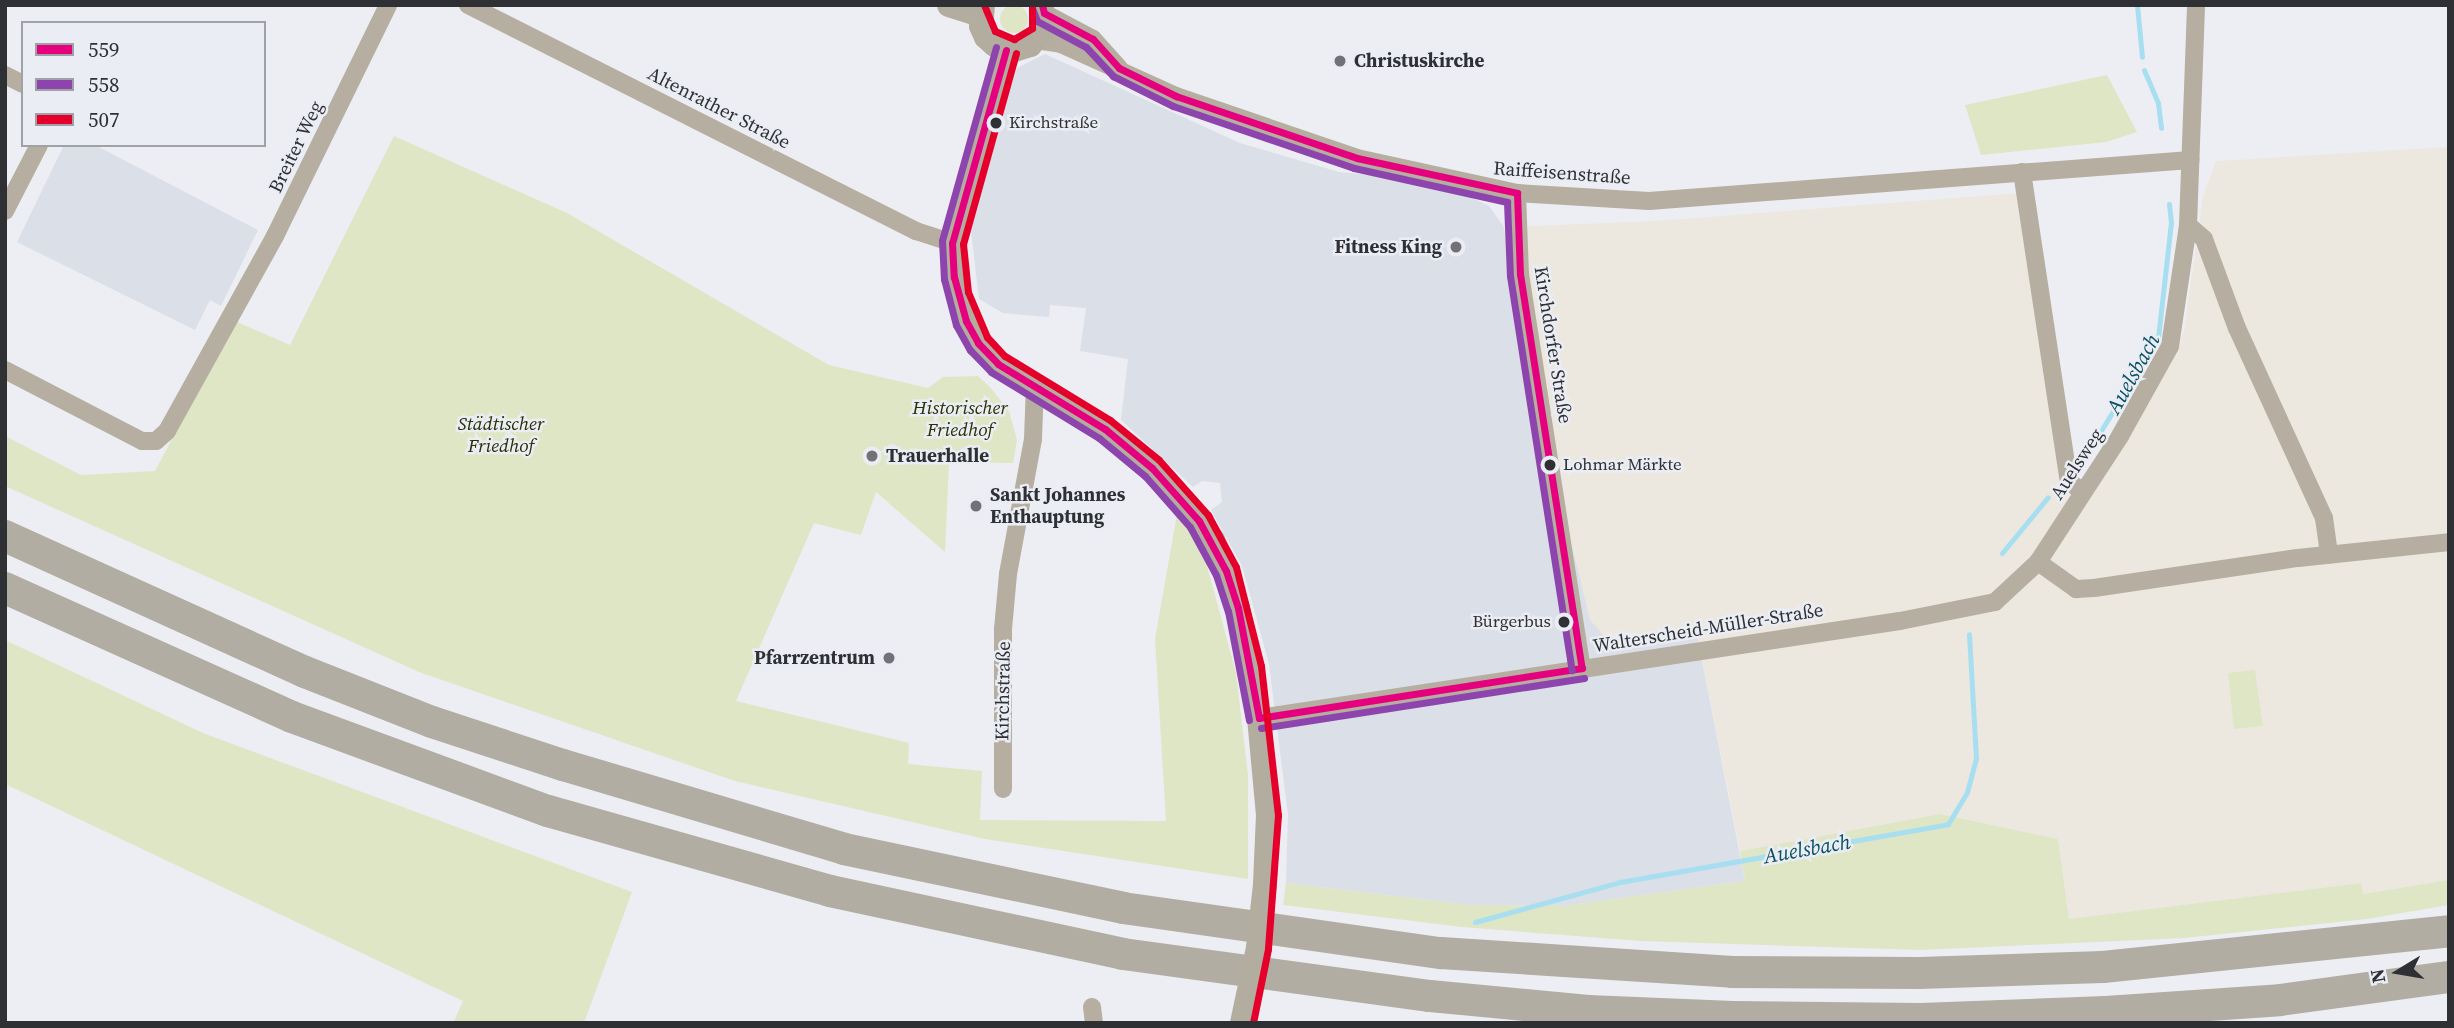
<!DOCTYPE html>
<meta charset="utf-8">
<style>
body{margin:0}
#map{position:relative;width:2454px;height:1028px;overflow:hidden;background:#edeef3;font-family:"Source Serif 4",serif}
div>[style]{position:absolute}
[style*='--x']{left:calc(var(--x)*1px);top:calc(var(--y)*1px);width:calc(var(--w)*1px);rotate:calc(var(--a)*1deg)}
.built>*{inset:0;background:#dbdfe8}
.industrial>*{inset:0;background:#ece8df}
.green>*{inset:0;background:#dee6c6}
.round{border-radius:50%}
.stream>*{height:5px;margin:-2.5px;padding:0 2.5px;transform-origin:2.5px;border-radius:2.5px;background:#a7dff0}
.street>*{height:18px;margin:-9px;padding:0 9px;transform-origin:9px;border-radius:9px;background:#b5aea1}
.secondary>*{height:24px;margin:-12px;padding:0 12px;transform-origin:12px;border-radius:12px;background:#b3ada0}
.highway>*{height:32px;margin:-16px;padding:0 16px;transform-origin:16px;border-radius:16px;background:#b2ada3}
.secondary-bridge>*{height:24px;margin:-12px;padding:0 12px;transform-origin:12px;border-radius:12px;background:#b3ada0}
.bus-1>*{height:7px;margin:-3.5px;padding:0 3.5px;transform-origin:3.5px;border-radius:3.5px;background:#e5007d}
.bus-2>*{height:7px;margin:-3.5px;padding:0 3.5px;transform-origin:3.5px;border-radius:3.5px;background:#8e44ad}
.bus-3>*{height:7px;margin:-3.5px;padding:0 3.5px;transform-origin:3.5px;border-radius:3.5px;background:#e4002b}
.dots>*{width:19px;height:19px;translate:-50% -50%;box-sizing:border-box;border:4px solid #ebedf5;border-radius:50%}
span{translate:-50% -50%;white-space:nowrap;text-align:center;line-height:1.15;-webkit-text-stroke:5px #ebedf5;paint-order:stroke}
.bus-label{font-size:17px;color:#2f3033}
.left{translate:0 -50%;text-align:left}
.right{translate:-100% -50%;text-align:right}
.poi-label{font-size:19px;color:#2f3033;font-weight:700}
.street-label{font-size:19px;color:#2f3033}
.park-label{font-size:19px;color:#2a3000;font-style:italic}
.water-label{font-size:21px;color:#0a5161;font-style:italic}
.frame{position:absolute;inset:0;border:7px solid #2f3033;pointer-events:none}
.legend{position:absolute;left:21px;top:21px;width:245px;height:126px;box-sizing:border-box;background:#ebedf5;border:2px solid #a0a1a7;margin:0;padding:9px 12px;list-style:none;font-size:21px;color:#2f3033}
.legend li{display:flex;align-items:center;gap:14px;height:35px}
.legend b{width:35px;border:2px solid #a0a1a7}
.north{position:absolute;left:2363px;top:937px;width:70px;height:70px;-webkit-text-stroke:5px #ebedf5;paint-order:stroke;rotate:259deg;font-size:19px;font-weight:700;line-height:28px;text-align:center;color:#2f3033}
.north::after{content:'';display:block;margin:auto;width:24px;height:32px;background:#2f3033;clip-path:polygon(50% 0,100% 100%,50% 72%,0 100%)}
</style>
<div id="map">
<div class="built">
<i style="clip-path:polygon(1045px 54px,1240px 143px,1339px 172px,1382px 176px,1468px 196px,1489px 206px,1504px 227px,1520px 334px,1611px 644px,1697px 635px,1745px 881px,1563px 906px,1469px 905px,1286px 883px,1288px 815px,1269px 664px,1242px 566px,1211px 510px,1222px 502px,1220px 483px,1202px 481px,1193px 487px,1121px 420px,1128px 359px,1080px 351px,1086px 308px,1050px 305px,1049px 317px,1003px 313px,979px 299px,971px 231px,1004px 105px,1017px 68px)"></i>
<i style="clip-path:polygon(64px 145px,95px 145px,258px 230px,221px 306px,210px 300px,195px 330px,17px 242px)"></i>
</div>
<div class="industrial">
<i style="clip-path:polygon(2449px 147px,2449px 880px,2362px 894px,2360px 883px,2069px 919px,2058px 839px,1939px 814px,1740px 851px,1697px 635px,1611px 644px,1590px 620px,1520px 334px,1504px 227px,1655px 221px,2020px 193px,2064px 491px,2085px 507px,2184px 332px,2203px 196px,2216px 161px)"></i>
</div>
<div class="green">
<i class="round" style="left:1000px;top:5px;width:28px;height:28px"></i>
<i style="clip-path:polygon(2107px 75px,2137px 132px,2106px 142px,1981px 155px,1965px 105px)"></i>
<i style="clip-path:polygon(394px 136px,567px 213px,829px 365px,928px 388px,943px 377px,978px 376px,990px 387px,1009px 411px,1017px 440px,1013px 463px,949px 462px,945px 552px,876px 492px,861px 535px,814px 523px,736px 701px,909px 743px,908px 764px,982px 771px,980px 820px,1166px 821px,1155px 639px,1177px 514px,1203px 551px,1236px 673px,1248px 775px,1248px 879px,985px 839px,735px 781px,419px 672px,5px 486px,5px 436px,81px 475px,155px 471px,235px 321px,290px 345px)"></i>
<i style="clip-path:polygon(5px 640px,203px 733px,632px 892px,584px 1023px,453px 1023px,463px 1001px,5px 784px)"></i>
<i style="clip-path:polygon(2255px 670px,2263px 726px,2234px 729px,2228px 673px)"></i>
<i style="clip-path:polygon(1940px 814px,2058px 839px,2069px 919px,2361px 883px,2363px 894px,2449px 880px,2449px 905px,2367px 919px,2184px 938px,1921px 950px,1640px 941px,1462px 927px,1283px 905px,1286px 883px,1469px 905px,1563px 906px,1745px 881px,1740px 851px)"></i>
</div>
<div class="stream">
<i style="--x:2137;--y:5;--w:52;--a:84.5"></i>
<i style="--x:2144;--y:70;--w:36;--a:67"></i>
<i style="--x:2158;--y:103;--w:25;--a:83"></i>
<i style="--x:2086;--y:455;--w:137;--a:-58.4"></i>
<i style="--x:2158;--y:338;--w:116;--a:-83.6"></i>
<i style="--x:2171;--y:223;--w:19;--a:-96"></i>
<i style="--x:2002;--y:553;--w:72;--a:-50.6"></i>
<i style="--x:1475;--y:922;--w:150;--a:-15.4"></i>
<i style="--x:1620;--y:882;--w:333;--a:-10"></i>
<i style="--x:1948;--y:824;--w:37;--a:-59"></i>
<i style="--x:1967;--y:792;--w:34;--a:-75"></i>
<i style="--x:1976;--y:759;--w:125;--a:-93.2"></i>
</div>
<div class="street">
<i style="--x:468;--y:5;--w:502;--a:26.77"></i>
<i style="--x:916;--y:231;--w:38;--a:18"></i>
<i style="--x:1044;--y:13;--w:55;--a:28"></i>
<i style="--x:1093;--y:39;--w:39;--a:48"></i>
<i style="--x:1036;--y:40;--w:25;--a:9"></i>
<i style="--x:1061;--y:44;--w:126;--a:24.3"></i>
<i style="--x:1176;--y:96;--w:191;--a:18.9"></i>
<i style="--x:1357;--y:158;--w:164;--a:12.3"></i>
<i style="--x:1517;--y:193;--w:132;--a:3.5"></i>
<i style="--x:1649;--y:201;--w:543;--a:-4.33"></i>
<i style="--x:5;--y:75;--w:20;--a:27"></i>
<i style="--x:2022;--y:172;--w:313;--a:81.4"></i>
<i style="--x:2069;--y:481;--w:18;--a:41"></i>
<i style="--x:1517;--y:193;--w:81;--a:87.9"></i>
<i style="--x:1520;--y:274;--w:399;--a:81.1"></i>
<i style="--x:5;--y:211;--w:74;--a:-62.7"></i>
<i style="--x:2188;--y:225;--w:21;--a:41"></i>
<i style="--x:2204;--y:239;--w:95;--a:69.7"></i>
<i style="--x:2237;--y:328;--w:209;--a:65.4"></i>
<i style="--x:2324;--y:518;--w:37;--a:82"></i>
<i style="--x:5;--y:370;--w:154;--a:27.4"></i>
<i style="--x:142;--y:441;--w:14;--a:0"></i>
<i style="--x:156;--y:441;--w:15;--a:-42"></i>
<i style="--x:167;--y:431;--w:223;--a:-61"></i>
<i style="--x:275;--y:236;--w:257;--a:-63.9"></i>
<i style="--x:2038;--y:562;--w:47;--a:35.4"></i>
<i style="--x:2076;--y:589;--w:18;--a:-3"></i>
<i style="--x:2094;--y:588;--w:206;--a:-8.4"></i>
<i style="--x:2298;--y:558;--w:152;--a:-6"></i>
<i style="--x:1259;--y:718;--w:648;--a:-8.61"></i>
<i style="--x:1900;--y:621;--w:97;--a:-11.3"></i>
<i style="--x:1995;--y:602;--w:59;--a:-42.9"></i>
<i style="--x:2038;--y:562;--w:150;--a:-56.9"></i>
<i style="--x:2120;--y:436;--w:103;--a:-60.9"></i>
<i style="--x:2170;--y:346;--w:122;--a:-81.5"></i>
<i style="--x:2188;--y:225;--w:220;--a:-87.9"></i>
<i style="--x:1003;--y:789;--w:160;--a:-90"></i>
<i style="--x:1003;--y:629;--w:55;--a:-84.8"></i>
<i style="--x:1008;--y:574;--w:137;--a:-79.5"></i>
<i style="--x:1033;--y:439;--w:54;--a:-87.9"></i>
<i style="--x:1092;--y:1007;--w:16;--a:83"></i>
</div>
<div class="secondary">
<i style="--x:949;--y:5;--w:33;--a:18"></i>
<i style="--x:983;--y:5;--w:21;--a:95"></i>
<i style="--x:981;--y:26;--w:12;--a:66"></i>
<i style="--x:986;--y:37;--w:12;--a:42"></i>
<i style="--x:995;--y:45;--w:20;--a:15"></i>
<i style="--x:1014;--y:50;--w:17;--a:-17"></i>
<i style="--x:1030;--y:45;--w:18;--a:-47"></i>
<i style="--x:1042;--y:32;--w:27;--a:-90"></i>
<i style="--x:1006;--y:50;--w:200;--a:105.6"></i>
<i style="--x:952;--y:243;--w:52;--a:83.4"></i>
<i style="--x:958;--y:295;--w:52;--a:67.4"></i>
<i style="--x:978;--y:343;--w:29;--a:46"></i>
<i style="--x:998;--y:364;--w:125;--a:31.3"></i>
<i style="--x:1105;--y:429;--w:61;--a:39.7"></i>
<i style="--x:1152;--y:468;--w:94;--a:49.7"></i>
<i style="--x:1213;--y:540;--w:72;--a:69.8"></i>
<i style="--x:1238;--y:608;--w:112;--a:79.2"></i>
<i style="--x:1259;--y:718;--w:97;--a:84.7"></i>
<i style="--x:1268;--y:815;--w:70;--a:92.5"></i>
</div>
<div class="highway">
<i style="--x:5;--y:536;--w:329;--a:24.4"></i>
<i style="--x:305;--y:672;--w:136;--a:21.5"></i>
<i style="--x:432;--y:722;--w:138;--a:18.2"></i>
<i style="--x:563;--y:765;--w:293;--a:16.6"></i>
<i style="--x:844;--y:849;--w:285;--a:11.9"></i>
<i style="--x:1123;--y:908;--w:321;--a:8.1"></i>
<i style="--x:1441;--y:953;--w:292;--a:3.7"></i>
<i style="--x:1732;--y:972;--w:187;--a:0.3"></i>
<i style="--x:1919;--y:973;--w:184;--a:-1.9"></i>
<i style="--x:2103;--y:967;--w:348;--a:-5.9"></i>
<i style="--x:5;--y:588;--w:315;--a:24.2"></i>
<i style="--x:292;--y:717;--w:273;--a:20.2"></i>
<i style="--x:548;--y:811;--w:293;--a:15.8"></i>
<i style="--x:830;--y:891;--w:300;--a:12.1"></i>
<i style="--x:1123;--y:954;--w:310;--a:7.8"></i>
<i style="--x:1430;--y:996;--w:159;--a:5.4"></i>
<i style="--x:1588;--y:1011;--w:145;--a:2.4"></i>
<i style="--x:1733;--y:1017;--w:188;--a:0.6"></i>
<i style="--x:1921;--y:1019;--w:185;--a:-2.2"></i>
<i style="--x:2106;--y:1012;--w:174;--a:-3.9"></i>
<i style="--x:2280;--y:1000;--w:171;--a:-7.8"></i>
</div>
<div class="secondary-bridge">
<i style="--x:1242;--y:1023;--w:77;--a:-78"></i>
<i style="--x:1258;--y:948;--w:63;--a:-83.7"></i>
</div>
<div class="bus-1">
<i style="--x:1042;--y:5;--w:8;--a:76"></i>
<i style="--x:1044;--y:13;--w:55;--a:28"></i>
<i style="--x:1093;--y:39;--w:39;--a:48"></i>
<i style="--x:1119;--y:68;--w:64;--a:26.2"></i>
<i style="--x:1176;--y:96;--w:191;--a:18.9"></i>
<i style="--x:1357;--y:158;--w:164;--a:12.3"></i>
<i style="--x:1517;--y:193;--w:81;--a:87.9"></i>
<i style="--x:1520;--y:274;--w:399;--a:81.1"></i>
<i style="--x:1006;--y:50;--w:200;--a:105.6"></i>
<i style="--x:952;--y:243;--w:34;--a:87"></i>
<i style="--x:954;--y:277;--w:46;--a:74.7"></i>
<i style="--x:966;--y:321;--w:25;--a:61"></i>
<i style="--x:978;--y:343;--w:29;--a:46"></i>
<i style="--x:998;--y:364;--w:125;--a:31.3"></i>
<i style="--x:1105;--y:429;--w:61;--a:39.7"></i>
<i style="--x:1152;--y:468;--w:71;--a:48.4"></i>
<i style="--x:1199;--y:521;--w:57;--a:61.6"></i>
<i style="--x:1226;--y:571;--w:39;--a:72"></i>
<i style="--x:1238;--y:608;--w:112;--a:79.2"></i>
<i style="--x:1259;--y:718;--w:327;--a:-8.8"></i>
</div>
<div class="bus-2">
<i style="--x:1032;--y:8;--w:14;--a:69"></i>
<i style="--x:1037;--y:21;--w:55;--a:28"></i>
<i style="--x:1086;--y:47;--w:40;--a:47"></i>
<i style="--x:1113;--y:76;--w:67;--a:26.6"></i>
<i style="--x:1173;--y:106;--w:191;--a:18.9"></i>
<i style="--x:1354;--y:168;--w:157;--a:12.5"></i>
<i style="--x:1507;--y:202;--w:74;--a:87.7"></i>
<i style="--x:1510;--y:276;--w:399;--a:81.1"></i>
<i style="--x:996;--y:47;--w:201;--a:105.6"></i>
<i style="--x:942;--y:241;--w:38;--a:87"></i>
<i style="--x:944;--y:279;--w:48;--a:75.4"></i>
<i style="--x:956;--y:325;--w:29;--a:61"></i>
<i style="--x:970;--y:350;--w:30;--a:46"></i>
<i style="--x:991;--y:372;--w:127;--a:31.4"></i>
<i style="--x:1099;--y:438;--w:60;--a:39.6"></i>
<i style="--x:1145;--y:476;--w:68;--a:48.6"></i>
<i style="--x:1190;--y:527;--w:55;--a:61.6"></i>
<i style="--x:1216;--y:575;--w:38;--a:72"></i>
<i style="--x:1228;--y:611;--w:111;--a:79.1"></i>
<i style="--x:1261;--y:728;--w:327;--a:-8.8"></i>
</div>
<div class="bus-3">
<i style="--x:984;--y:5;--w:28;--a:67"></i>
<i style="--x:995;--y:31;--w:21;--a:23"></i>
<i style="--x:1014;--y:39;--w:21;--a:-31"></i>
<i style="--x:1032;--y:28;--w:23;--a:-90"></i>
<i style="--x:1016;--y:53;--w:198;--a:105.5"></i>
<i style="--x:963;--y:244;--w:48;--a:84.1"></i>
<i style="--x:968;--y:292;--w:49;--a:67.1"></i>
<i style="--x:987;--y:337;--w:26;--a:47"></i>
<i style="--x:1005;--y:356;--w:123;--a:31.4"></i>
<i style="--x:1110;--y:420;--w:63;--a:39.2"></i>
<i style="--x:1159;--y:460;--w:74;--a:48.3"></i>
<i style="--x:1208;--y:515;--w:59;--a:61.7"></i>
<i style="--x:1236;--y:567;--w:102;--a:75.8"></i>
<i style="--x:1261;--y:666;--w:150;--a:83.5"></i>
<i style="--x:1278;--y:815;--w:134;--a:94.3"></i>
<i style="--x:1268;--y:949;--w:76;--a:101.5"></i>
</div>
<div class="dots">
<i style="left:1340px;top:61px;background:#727276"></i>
<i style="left:996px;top:123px;background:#2f3033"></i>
<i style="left:1456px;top:247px;background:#727276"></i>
<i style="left:872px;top:456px;background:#727276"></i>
<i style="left:1550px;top:465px;background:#2f3033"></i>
<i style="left:976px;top:506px;background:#727276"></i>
<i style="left:1564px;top:622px;background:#2f3033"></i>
<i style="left:889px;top:658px;background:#727276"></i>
</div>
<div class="bus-label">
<span class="left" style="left:1009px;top:123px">Kirchstraße</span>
<span class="left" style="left:1563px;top:465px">Lohmar Märkte</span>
<span class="right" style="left:1551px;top:622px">Bürgerbus</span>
</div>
<div class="poi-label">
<span class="left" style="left:1354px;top:61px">Christuskirche</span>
<span class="right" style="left:1442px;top:247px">Fitness King</span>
<span class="left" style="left:886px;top:456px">Trauerhalle</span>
<span class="left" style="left:990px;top:506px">Sankt Johannes<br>Enthauptung</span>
<span class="right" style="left:875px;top:658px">Pfarrzentrum</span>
</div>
<div class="street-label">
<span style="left:719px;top:108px;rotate:27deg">Altenrather Straße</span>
<span style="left:296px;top:147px;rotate:-64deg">Breiter Weg</span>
<span style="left:1562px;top:173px;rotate:4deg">Raiffeisenstraße</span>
<span style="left:1553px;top:345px;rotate:81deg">Kirchdorfer Straße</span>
<span style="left:2077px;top:464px;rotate:-57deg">Auelsweg</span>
<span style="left:1708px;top:628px;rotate:-9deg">Walterscheid-Müller-Straße</span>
<span style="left:1003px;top:691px;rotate:-89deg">Kirchstraße</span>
</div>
<div class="park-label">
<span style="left:960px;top:419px">Historischer<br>Friedhof</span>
<span style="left:501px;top:435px">Städtischer<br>Friedhof</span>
</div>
<div class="water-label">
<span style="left:2133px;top:374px;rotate:-61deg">Auelsbach</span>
<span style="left:1807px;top:849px;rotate:-10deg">Auelsbach</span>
</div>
<div class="frame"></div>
<ul class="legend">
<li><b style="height:9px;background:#e5007d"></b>559</li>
<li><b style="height:9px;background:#8e44ad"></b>558</li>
<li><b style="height:9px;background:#e4002b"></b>507</li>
</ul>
<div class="north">N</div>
</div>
